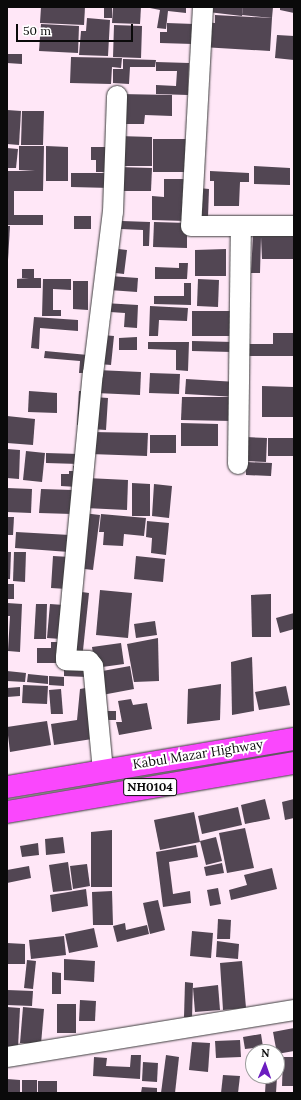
<!DOCTYPE html>
<style>
body{margin:0}
#map{position:relative;width:301px;height:1100px;overflow:hidden;background:#ffe7f7;font-family:Lora,serif}
div>[style]{position:absolute}
[style*='--x']{left:calc(var(--x)*1px);top:calc(var(--y)*1px);width:calc(var(--w)*1px);rotate:calc(var(--a)*1deg)}
.building>*{inset:0;background:#524653}
.roads{filter:drop-shadow(0 0 1px #3d3d3d) drop-shadow(0 0 1px #3d3d3d)}
.minor>*{height:20px;margin:-10px;padding:0 10px;transform-origin:10px;border-radius:10px;background:#fff}
.highway>*{height:22px;margin:-11px;padding:0 11px;transform-origin:11px;border-radius:11px;background:#fa47fd}
span{translate:-50% -50%;white-space:nowrap;text-align:center;line-height:1.15;-webkit-text-stroke:4px #fff;paint-order:stroke}
.shield-label span{padding:1px 3px;background:#fff;border:1px solid;border-radius:3px;-webkit-text-stroke-width:0}
.shield-label{font-size:12px;color:#0a0a0a;font-weight:700}
.street-label{font-size:13px;color:#0a0a0a}
.frame{position:absolute;inset:0;border:8px solid #0a0a0a;pointer-events:none}
.north{position:absolute;left:245px;top:1044px;width:40px;height:40px;box-sizing:border-box;background:#fff;border:1px solid #9d9d9d;border-radius:50%;rotate:2deg;font-size:11px;font-weight:700;line-height:16px;text-align:center;color:#0a0a0a}
.north::after{content:'';display:block;margin:auto;width:14px;height:18px;background:#6b1cc0;clip-path:polygon(50% 0,100% 100%,50% 72%,0 100%)}
.scale{position:absolute;left:16px;top:24px;width:117px;height:18px;box-sizing:border-box;border:2px solid #0a0a0a;border-top:0;padding-left:5px;font-size:12px;line-height:14px;white-space:nowrap;color:#0a0a0a;-webkit-text-stroke:3px #fff;paint-order:stroke}
</style>
<div id="map">
<div class="building">
<i style="clip-path:polygon(41px 7px,85px 7px,84px 25px,40px 23px)"></i>
<i style="clip-path:polygon(104px 7px,112px 7px,112px 18px,104px 18px)"></i>
<i style="clip-path:polygon(113px 7px,141px 7px,140px 24px,112px 23px)"></i>
<i style="clip-path:polygon(145px 7px,186px 7px,186px 13px,168px 11px,166px 29px,157px 28px,160px 10px)"></i>
<i style="clip-path:polygon(209px 7px,243px 7px,242px 16px,208px 12px)"></i>
<i style="clip-path:polygon(243px 7px,273px 7px,272px 18px,242px 15px)"></i>
<i style="clip-path:polygon(280px 7px,294px 7px,294px 13px,280px 10px)"></i>
<i style="clip-path:polygon(215px 15px,272px 18px,270px 51px,202px 47px,204px 22px,215px 23px)"></i>
<i style="clip-path:polygon(87px 18px,110px 20px,108px 56px,79px 55px,81px 31px,86px 31px)"></i>
<i style="clip-path:polygon(167px 23px,194px 24px,193px 44px,160px 43px,160px 32px,167px 32px)"></i>
<i style="clip-path:polygon(41px 24px,79px 26px,78px 53px,39px 51px)"></i>
<i style="clip-path:polygon(114px 25px,142px 26px,141px 58px,113px 57px)"></i>
<i style="clip-path:polygon(277px 35px,294px 36px,294px 60px,275px 58px)"></i>
<i style="clip-path:polygon(7px 54px,22px 54px,22px 64px,7px 63px)"></i>
<i style="clip-path:polygon(71px 57px,122px 58px,121px 68px,112px 67px,111px 84px,70px 83px)"></i>
<i style="clip-path:polygon(123px 59px,156px 60px,155px 67px,130px 67px,129px 84px,113px 83px,113px 69px,123px 69px)"></i>
<i style="clip-path:polygon(156px 62px,189px 63px,188px 95px,156px 94px,156px 85px,176px 86px,177px 71px,156px 71px)"></i>
<i style="clip-path:polygon(120px 94px,172px 95px,172px 116px,145px 115px,144px 124px,120px 124px)"></i>
<i style="clip-path:polygon(7px 110px,21px 111px,19px 145px,7px 144px)"></i>
<i style="clip-path:polygon(22px 111px,44px 111px,43px 145px,21px 145px)"></i>
<i style="clip-path:polygon(118px 136px,152px 137px,152px 166px,117px 166px)"></i>
<i style="clip-path:polygon(153px 139px,188px 139px,187px 172px,153px 172px)"></i>
<i style="clip-path:polygon(19px 146px,44px 146px,43px 191px,14px 191px,14px 215px,43px 215px,43px 225px,7px 225px,7px 171px,35px 171px,19px 170px)"></i>
<i style="clip-path:polygon(46px 146px,68px 147px,68px 181px,46px 181px)"></i>
<i style="clip-path:polygon(91px 147px,110px 147px,110px 172px,96px 172px,96px 160px,91px 160px)"></i>
<i style="clip-path:polygon(7px 148px,18px 149px,16px 168px,7px 168px)"></i>
<i style="clip-path:polygon(254px 166px,290px 168px,290px 185px,254px 184px)"></i>
<i style="clip-path:polygon(118px 167px,152px 168px,151px 191px,118px 191px)"></i>
<i style="clip-path:polygon(210px 171px,249px 173px,249px 182px,240px 182px,239px 206px,214px 206px,214px 181px,210px 181px)"></i>
<i style="clip-path:polygon(71px 173px,111px 173px,111px 188px,71px 187px)"></i>
<i style="clip-path:polygon(164px 179px,187px 179px,186px 221px,152px 220px,152px 196px,164px 197px)"></i>
<i style="clip-path:polygon(199px 188px,209px 189px,208px 217px,198px 216px)"></i>
<i style="clip-path:polygon(74px 216px,91px 216px,91px 229px,74px 229px)"></i>
<i style="clip-path:polygon(122px 221px,150px 222px,149px 246px,143px 246px,143px 230px,121px 229px)"></i>
<i style="clip-path:polygon(154px 222px,187px 223px,187px 248px,153px 247px)"></i>
<i style="clip-path:polygon(7px 226px,10px 226px,8px 260px,7px 260px)"></i>
<i style="clip-path:polygon(294px 234px,294px 259px,262px 259px,261px 237px,260px 273px,251px 273px,253px 235px)"></i>
<i style="clip-path:polygon(110px 248px,127px 250px,124px 274px,107px 272px)"></i>
<i style="clip-path:polygon(226px 249px,226px 276px,195px 276px,195px 250px)"></i>
<i style="clip-path:polygon(179px 263px,188px 263px,187px 279px,155px 279px,155px 267px,179px 268px)"></i>
<i style="clip-path:polygon(22px 269px,34px 269px,34px 278px,41px 278px,41px 288px,17px 288px,17px 279px,29px 278px,22px 278px)"></i>
<i style="clip-path:polygon(110px 276px,138px 278px,137px 292px,109px 290px)"></i>
<i style="clip-path:polygon(43px 279px,71px 279px,71px 290px,53px 289px,53px 310px,61px 310px,61px 316px,42px 316px)"></i>
<i style="clip-path:polygon(198px 279px,219px 280px,218px 307px,197px 306px)"></i>
<i style="clip-path:polygon(73px 281px,88px 281px,88px 310px,73px 309px)"></i>
<i style="clip-path:polygon(184px 283px,191px 283px,191px 305px,154px 304px,154px 296px,184px 296px)"></i>
<i style="clip-path:polygon(104px 303px,138px 305px,137px 328px,124px 327px,125px 313px,110px 312px,110px 322px,103px 321px)"></i>
<i style="clip-path:polygon(150px 306px,188px 308px,187px 321px,159px 320px,158px 336px,149px 336px)"></i>
<i style="clip-path:polygon(192px 311px,233px 311px,233px 336px,192px 336px)"></i>
<i style="clip-path:polygon(34px 317px,78px 320px,78px 331px,40px 328px,39px 349px,31px 348px)"></i>
<i style="clip-path:polygon(273px 333px,294px 333px,294px 356px,248px 356px,248px 344px,273px 344px)"></i>
<i style="clip-path:polygon(102px 335px,114px 336px,111px 365px,99px 364px)"></i>
<i style="clip-path:polygon(137px 337px,137px 350px,119px 350px,119px 338px)"></i>
<i style="clip-path:polygon(192px 341px,233px 342px,232px 352px,192px 351px)"></i>
<i style="clip-path:polygon(148px 342px,189px 342px,188px 371px,176px 370px,176px 350px,148px 349px)"></i>
<i style="clip-path:polygon(45px 351px,88px 355px,87px 373px,79px 373px,80px 361px,44px 358px)"></i>
<i style="clip-path:polygon(97px 370px,141px 372px,140px 395px,96px 393px)"></i>
<i style="clip-path:polygon(150px 373px,180px 374px,179px 394px,149px 393px)"></i>
<i style="clip-path:polygon(186px 379px,237px 382px,236px 397px,185px 394px)"></i>
<i style="clip-path:polygon(262px 386px,294px 387px,294px 417px,262px 417px)"></i>
<i style="clip-path:polygon(29px 391px,57px 393px,57px 413px,28px 412px)"></i>
<i style="clip-path:polygon(79px 391px,88px 391px,86px 426px,77px 425px)"></i>
<i style="clip-path:polygon(94px 397px,108px 398px,106px 430px,92px 429px)"></i>
<i style="clip-path:polygon(182px 397px,233px 397px,232px 421px,181px 420px)"></i>
<i style="clip-path:polygon(7px 416px,35px 419px,33px 445px,7px 443px)"></i>
<i style="clip-path:polygon(181px 423px,218px 424px,218px 446px,181px 446px)"></i>
<i style="clip-path:polygon(91px 432px,148px 433px,147px 456px,90px 454px)"></i>
<i style="clip-path:polygon(150px 435px,176px 435px,176px 453px,150px 453px)"></i>
<i style="clip-path:polygon(246px 437px,267px 438px,266px 462px,245px 461px)"></i>
<i style="clip-path:polygon(268px 438px,294px 438px,294px 456px,268px 456px)"></i>
<i style="clip-path:polygon(7px 449px,20px 450px,19px 479px,7px 478px)"></i>
<i style="clip-path:polygon(26px 451px,45px 453px,42px 482px,23px 480px)"></i>
<i style="clip-path:polygon(46px 453px,79px 454px,79px 464px,46px 463px)"></i>
<i style="clip-path:polygon(246px 462px,272px 463px,271px 476px,246px 475px)"></i>
<i style="clip-path:polygon(73px 466px,78px 466px,77px 487px,61px 486px,61px 474px,69px 474px,69px 471px,73px 471px)"></i>
<i style="clip-path:polygon(87px 478px,128px 480px,127px 510px,85px 508px)"></i>
<i style="clip-path:polygon(132px 483px,150px 484px,150px 516px,132px 516px)"></i>
<i style="clip-path:polygon(154px 484px,172px 486px,169px 518px,152px 516px)"></i>
<i style="clip-path:polygon(7px 488px,32px 489px,31px 513px,7px 512px)"></i>
<i style="clip-path:polygon(41px 489px,73px 490px,72px 514px,39px 513px)"></i>
<i style="clip-path:polygon(83px 513px,100px 515px,93px 570px,76px 568px)"></i>
<i style="clip-path:polygon(101px 514px,146px 518px,144px 536px,124px 534px,123px 546px,103px 545px,104px 532px,99px 532px)"></i>
<i style="clip-path:polygon(7px 517px,14px 517px,13px 535px,7px 535px)"></i>
<i style="clip-path:polygon(147px 521px,169px 523px,166px 555px,151px 553px,152px 538px,146px 537px)"></i>
<i style="clip-path:polygon(16px 532px,70px 535px,69px 552px,15px 548px)"></i>
<i style="clip-path:polygon(7px 552px,11px 552px,10px 579px,7px 579px)"></i>
<i style="clip-path:polygon(14px 552px,26px 552px,25px 582px,13px 581px)"></i>
<i style="clip-path:polygon(53px 556px,70px 557px,67px 589px,51px 588px)"></i>
<i style="clip-path:polygon(136px 556px,165px 559px,163px 582px,134px 579px)"></i>
<i style="clip-path:polygon(7px 584px,14px 584px,14px 599px,7px 599px)"></i>
<i style="clip-path:polygon(100px 590px,132px 593px,128px 638px,96px 635px)"></i>
<i style="clip-path:polygon(75px 591px,89px 593px,82px 660px,67px 658px)"></i>
<i style="clip-path:polygon(271px 594px,271px 637px,252px 637px,251px 595px)"></i>
<i style="clip-path:polygon(7px 603px,22px 604px,20px 652px,8px 651px,10px 616px,7px 616px)"></i>
<i style="clip-path:polygon(36px 604px,47px 604px,46px 639px,34px 639px)"></i>
<i style="clip-path:polygon(50px 604px,64px 605px,61px 639px,47px 638px)"></i>
<i style="clip-path:polygon(294px 613px,294px 629px,280px 633px,276px 618px)"></i>
<i style="clip-path:polygon(155px 621px,157px 635px,136px 638px,134px 624px)"></i>
<i style="clip-path:polygon(158px 638px,159px 681px,134px 682px,127px 644px)"></i>
<i style="clip-path:polygon(51px 642px,64px 642px,64px 663px,37px 663px,37px 648px,51px 648px)"></i>
<i style="clip-path:polygon(121px 643px,124px 664px,95px 668px,92px 647px)"></i>
<i style="clip-path:polygon(252px 657px,254px 711px,232px 715px,231px 662px)"></i>
<i style="clip-path:polygon(64px 663px,88px 665px,87px 677px,64px 676px)"></i>
<i style="clip-path:polygon(130px 666px,134px 689px,102px 695px,97px 672px)"></i>
<i style="clip-path:polygon(7px 671px,26px 673px,25px 682px,7px 681px)"></i>
<i style="clip-path:polygon(28px 674px,48px 676px,48px 684px,27px 682px)"></i>
<i style="clip-path:polygon(49px 676px,64px 677px,64px 686px,49px 685px)"></i>
<i style="clip-path:polygon(221px 684px,220px 720px,187px 724px,188px 689px)"></i>
<i style="clip-path:polygon(23px 685px,48px 686px,47px 704px,22px 703px)"></i>
<i style="clip-path:polygon(286px 686px,290px 705px,259px 710px,255px 692px)"></i>
<i style="clip-path:polygon(20px 687px,20px 696px,7px 697px,7px 688px)"></i>
<i style="clip-path:polygon(91px 687px,92px 739px,54px 745px,51px 724px,77px 720px,80px 689px)"></i>
<i style="clip-path:polygon(61px 689px,63px 714px,51px 714px,49px 690px)"></i>
<i style="clip-path:polygon(131px 699px,133px 705px,147px 703px,152px 729px,119px 735px,116px 722px,122px 722px,118px 701px)"></i>
<i style="clip-path:polygon(107px 711px,116px 711px,116px 720px,107px 720px)"></i>
<i style="clip-path:polygon(47px 721px,51px 745px,10px 752px,7px 727px)"></i>
<i style="clip-path:polygon(265px 799px,270px 819px,245px 824px,241px 805px)"></i>
<i style="clip-path:polygon(294px 799px,294px 818px,285px 820px,282px 802px)"></i>
<i style="clip-path:polygon(238px 807px,242px 825px,202px 834px,198px 816px)"></i>
<i style="clip-path:polygon(194px 812px,200px 842px,160px 850px,154px 820px)"></i>
<i style="clip-path:polygon(245px 828px,254px 868px,227px 873px,219px 833px)"></i>
<i style="clip-path:polygon(112px 830px,112px 887px,91px 887px,91px 832px)"></i>
<i style="clip-path:polygon(63px 837px,65px 853px,46px 855px,45px 839px)"></i>
<i style="clip-path:polygon(216px 837px,222px 861px,206px 865px,200px 841px)"></i>
<i style="clip-path:polygon(38px 843px,39px 855px,22px 857px,20px 846px)"></i>
<i style="clip-path:polygon(196px 845px,198px 857px,169px 862px,173px 894px,190px 891px,191px 903px,163px 907px,156px 852px)"></i>
<i style="clip-path:polygon(68px 862px,72px 890px,53px 892px,49px 865px)"></i>
<i style="clip-path:polygon(222px 863px,224px 873px,206px 876px,204px 867px)"></i>
<i style="clip-path:polygon(87px 864px,90px 886px,73px 889px,70px 866px)"></i>
<i style="clip-path:polygon(29px 866px,31px 878px,7px 883px,7px 870px)"></i>
<i style="clip-path:polygon(272px 868px,277px 889px,231px 900px,229px 890px,247px 885px,244px 875px)"></i>
<i style="clip-path:polygon(218px 888px,221px 904px,210px 906px,207px 890px)"></i>
<i style="clip-path:polygon(86px 889px,88px 906px,52px 912px,50px 895px)"></i>
<i style="clip-path:polygon(112px 891px,113px 925px,93px 925px,92px 892px)"></i>
<i style="clip-path:polygon(158px 900px,165px 930px,150px 934px,143px 903px)"></i>
<i style="clip-path:polygon(218px 919px,231px 920px,230px 939px,217px 939px)"></i>
<i style="clip-path:polygon(125px 923px,126px 930px,147px 925px,149px 934px,117px 942px,113px 926px)"></i>
<i style="clip-path:polygon(94px 928px,98px 947px,69px 953px,65px 934px)"></i>
<i style="clip-path:polygon(192px 931px,213px 933px,211px 958px,190px 956px)"></i>
<i style="clip-path:polygon(64px 936px,66px 955px,31px 959px,29px 940px)"></i>
<i style="clip-path:polygon(217px 941px,239px 944px,238px 959px,216px 957px)"></i>
<i style="clip-path:polygon(7px 943px,25px 944px,25px 964px,7px 964px)"></i>
<i style="clip-path:polygon(64px 959px,95px 961px,94px 982px,64px 980px)"></i>
<i style="clip-path:polygon(27px 960px,36px 961px,33px 989px,24px 988px)"></i>
<i style="clip-path:polygon(242px 961px,246px 1008px,223px 1010px,220px 963px)"></i>
<i style="clip-path:polygon(52px 972px,61px 973px,61px 994px,52px 994px)"></i>
<i style="clip-path:polygon(185px 982px,193px 983px,192px 1018px,184px 1017px)"></i>
<i style="clip-path:polygon(218px 985px,220px 1010px,195px 1012px,193px 988px)"></i>
<i style="clip-path:polygon(7px 990px,33px 991px,32px 1006px,7px 1005px)"></i>
<i style="clip-path:polygon(80px 1000px,96px 1001px,95px 1021px,79px 1021px)"></i>
<i style="clip-path:polygon(57px 1004px,76px 1004px,76px 1033px,57px 1033px)"></i>
<i style="clip-path:polygon(7px 1007px,20px 1008px,18px 1048px,7px 1047px)"></i>
<i style="clip-path:polygon(23px 1007px,44px 1009px,41px 1044px,20px 1043px)"></i>
<i style="clip-path:polygon(294px 1028px,294px 1051px,277px 1054px,273px 1032px)"></i>
<i style="clip-path:polygon(261px 1034px,263px 1047px,245px 1049px,243px 1037px)"></i>
<i style="clip-path:polygon(240px 1040px,241px 1057px,216px 1058px,215px 1041px)"></i>
<i style="clip-path:polygon(192px 1042px,210px 1043px,208px 1072px,189px 1070px)"></i>
<i style="clip-path:polygon(131px 1055px,141px 1055px,140px 1079px,93px 1076px,94px 1057px,107px 1058px,106px 1066px,130px 1067px)"></i>
<i style="clip-path:polygon(166px 1055px,179px 1057px,175px 1093px,161px 1093px)"></i>
<i style="clip-path:polygon(283px 1057px,294px 1057px,294px 1086px,282px 1086px)"></i>
<i style="clip-path:polygon(143px 1062px,158px 1063px,157px 1082px,142px 1081px)"></i>
<i style="clip-path:polygon(223px 1075px,240px 1076px,238px 1093px,221px 1093px)"></i>
<i style="clip-path:polygon(266px 1076px,277px 1077px,276px 1093px,265px 1093px)"></i>
<i style="clip-path:polygon(7px 1079px,20px 1080px,20px 1093px,7px 1093px)"></i>
<i style="clip-path:polygon(22px 1080px,37px 1080px,37px 1093px,22px 1093px)"></i>
<i style="clip-path:polygon(38px 1081px,57px 1081px,57px 1093px,38px 1093px)"></i>
<i style="clip-path:polygon(142px 1087px,157px 1088px,157px 1093px,141px 1093px)"></i>
</div>
<div class="roads">
<div class="minor">
<i style="--x:203;--y:7;--w:219;--a:93.1"></i>
<i style="--x:191;--y:226;--w:103;--a:0"></i>
<i style="--x:238;--y:464;--w:238;--a:-89.3"></i>
<i style="--x:103;--y:771;--w:105;--a:-95.4"></i>
<i style="--x:93;--y:666;--w:6;--a:-129"></i>
<i style="--x:89;--y:661;--w:23;--a:-178"></i>
<i style="--x:66;--y:660;--w:3;--a:-90"></i>
<i style="--x:66;--y:657;--w:284;--a:-84.6"></i>
<i style="--x:93;--y:374;--w:163;--a:-83"></i>
<i style="--x:113;--y:212;--w:116;--a:-88"></i>
<i style="--x:7;--y:1057;--w:291;--a:-9.3"></i>
</div>
<div class="highway">
<i style="--x:7;--y:787;--w:291;--a:-9.5"></i>
<i style="--x:7;--y:812;--w:291;--a:-9.7"></i>
</div>
</div>
<div class="shield-label">
<span style="left:150px;top:787px">NH0104</span>
</div>
<div class="street-label">
<span style="left:198px;top:755px;rotate:-9deg">Kabul Mazar Highway</span>
</div>
<div class="frame"></div>
<div class="north">N</div>
<div class="scale">50 m</div>
</div>
